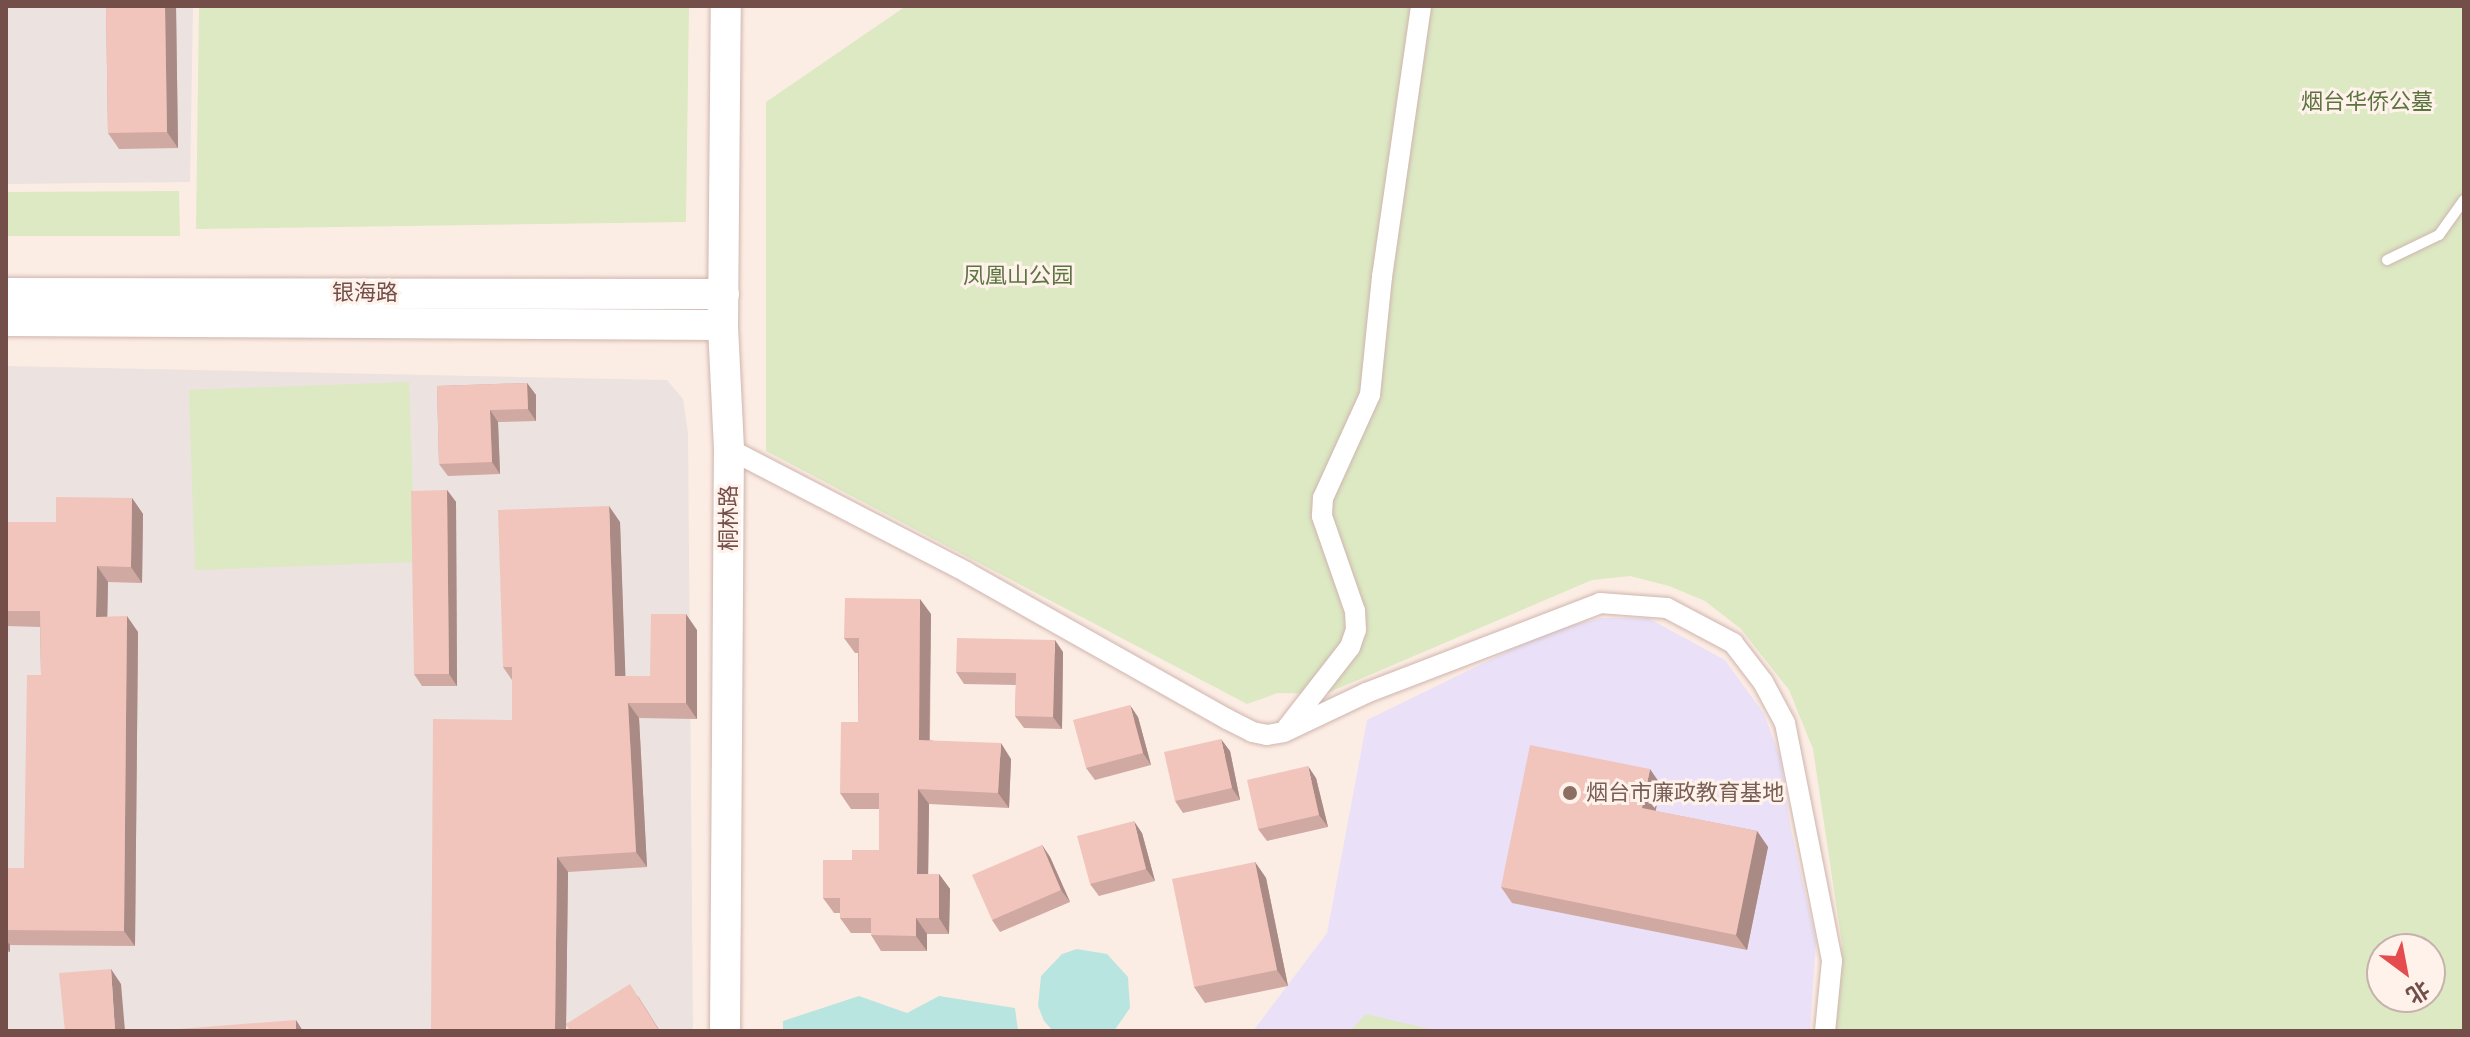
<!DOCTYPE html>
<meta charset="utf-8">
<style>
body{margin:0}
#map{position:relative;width:2470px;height:1037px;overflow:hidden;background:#fcede4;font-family:Poppins,"Noto Sans SC",sans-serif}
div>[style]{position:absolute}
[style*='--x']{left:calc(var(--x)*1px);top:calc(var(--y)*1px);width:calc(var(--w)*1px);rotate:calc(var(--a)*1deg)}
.industrial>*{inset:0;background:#ece2df}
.education>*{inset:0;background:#eae1f8}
.green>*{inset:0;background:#dce9c3}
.water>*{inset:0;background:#b9e5e1}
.roads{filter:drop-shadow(0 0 2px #cfb5ae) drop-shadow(0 0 2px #cfb5ae)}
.lane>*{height:10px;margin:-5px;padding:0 5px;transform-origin:5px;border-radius:5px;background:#fff}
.street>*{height:20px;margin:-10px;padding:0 10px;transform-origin:10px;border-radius:10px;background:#fff}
.secondary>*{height:30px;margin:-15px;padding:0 15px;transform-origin:15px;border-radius:15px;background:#fff}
.wall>*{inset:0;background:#cfa9a2}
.shaded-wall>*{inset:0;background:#a98a84}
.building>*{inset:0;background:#f1c5bc}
.dots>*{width:22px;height:22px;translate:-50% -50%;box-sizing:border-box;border:4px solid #fff2eb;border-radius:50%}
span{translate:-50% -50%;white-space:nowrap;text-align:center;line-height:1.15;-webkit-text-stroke:6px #fff2eb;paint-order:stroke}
.park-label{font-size:22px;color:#5c7440}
.street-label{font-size:22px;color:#744f4a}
.education-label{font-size:22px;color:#785e54}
.left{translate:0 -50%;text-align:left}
.frame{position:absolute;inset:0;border:8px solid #744f4a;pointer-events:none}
.north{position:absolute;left:2366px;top:933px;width:80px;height:80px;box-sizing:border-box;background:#fff2eb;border:2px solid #c7b1ab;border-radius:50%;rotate:148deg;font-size:22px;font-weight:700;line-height:32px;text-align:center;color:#744f4a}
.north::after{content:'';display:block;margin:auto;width:28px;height:36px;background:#e44c4e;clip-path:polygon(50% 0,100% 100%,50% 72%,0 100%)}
</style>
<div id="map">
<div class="industrial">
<i style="clip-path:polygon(6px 6px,193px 6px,190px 182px,6px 184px)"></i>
<i style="clip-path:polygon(6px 366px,667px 380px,683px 399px,688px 433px,693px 1031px,6px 1031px)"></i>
</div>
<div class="education">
<i style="clip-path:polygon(1601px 618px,1648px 618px,1725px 660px,1764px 714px,1781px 760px,1790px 825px,1816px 941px,1810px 1031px,1253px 1031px,1327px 933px,1367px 720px,1549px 631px)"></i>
</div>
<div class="green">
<i style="clip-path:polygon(199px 6px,689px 6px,686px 222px,196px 229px)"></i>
<i style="clip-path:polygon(evenodd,906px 6px,2464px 6px,2464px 1031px,1836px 1031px,1842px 944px,1813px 749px,1789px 690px,1741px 629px,1705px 601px,1669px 586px,1630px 576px,1592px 580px,1325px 694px,1278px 693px,1247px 704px,766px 451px,766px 102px,906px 6px,2382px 949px,2430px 949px,2430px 997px,2382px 997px,2382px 949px)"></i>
<i style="clip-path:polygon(179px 191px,180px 236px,6px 236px,6px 192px)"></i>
<i style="clip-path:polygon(409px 382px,415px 562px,195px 570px,189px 390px)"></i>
<i style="clip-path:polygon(1366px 1014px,1438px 1031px,1350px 1031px)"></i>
</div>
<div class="water">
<i style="clip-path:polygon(1077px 949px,1107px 954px,1128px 977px,1130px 1008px,1114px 1031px,1053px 1031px,1044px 1021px,1038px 1006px,1041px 976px,1062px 954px)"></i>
<i style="clip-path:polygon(859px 996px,907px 1013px,939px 996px,1015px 1008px,1018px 1031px,783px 1031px,783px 1021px)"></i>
</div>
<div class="roads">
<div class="lane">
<i style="--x:2387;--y:260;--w:58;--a:-25.7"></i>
<i style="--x:2439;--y:235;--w:43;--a:-54.5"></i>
</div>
<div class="street">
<i style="--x:729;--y:449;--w:267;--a:27.4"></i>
<i style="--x:966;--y:572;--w:300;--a:29.4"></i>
<i style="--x:1227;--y:719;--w:28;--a:27"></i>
<i style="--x:1252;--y:732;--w:15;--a:11"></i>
<i style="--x:1267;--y:735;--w:17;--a:-10"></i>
<i style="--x:1284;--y:732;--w:91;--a:-25.4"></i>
<i style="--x:1366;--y:693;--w:251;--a:-21"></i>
<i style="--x:1600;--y:603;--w:67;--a:4.3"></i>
<i style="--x:1667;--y:608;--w:75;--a:27.9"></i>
<i style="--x:1733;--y:643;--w:49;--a:52.4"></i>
<i style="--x:1763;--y:682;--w:47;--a:61.8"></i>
<i style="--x:1785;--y:723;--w:243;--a:78.8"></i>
<i style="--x:1832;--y:961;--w:70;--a:95.7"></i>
<i style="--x:1287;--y:728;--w:103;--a:-52.1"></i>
<i style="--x:1350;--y:647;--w:18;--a:-71"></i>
<i style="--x:1356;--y:630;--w:19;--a:-93"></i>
<i style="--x:1355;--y:611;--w:101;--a:-109.2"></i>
<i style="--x:1322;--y:516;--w:18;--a:-87"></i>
<i style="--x:1323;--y:498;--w:113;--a:-65.5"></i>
<i style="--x:1370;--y:395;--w:119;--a:-84.2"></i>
<i style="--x:1382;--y:277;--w:274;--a:-81.8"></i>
</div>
<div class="secondary">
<i style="--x:6;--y:293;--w:718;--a:0.08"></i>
<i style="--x:6;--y:321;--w:717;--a:0.32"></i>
<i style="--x:725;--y:1031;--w:582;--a:-89.61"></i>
<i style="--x:729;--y:449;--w:124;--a:-92.8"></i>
<i style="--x:723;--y:325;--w:319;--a:-89.5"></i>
</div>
</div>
<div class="wall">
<i style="clip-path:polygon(106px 6px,176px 6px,178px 148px,119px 149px,108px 133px)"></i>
<i style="clip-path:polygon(527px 383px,536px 395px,536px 421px,498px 422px,500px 474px,448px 476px,439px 464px,437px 386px)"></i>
<i style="clip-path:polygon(447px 490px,456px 502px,457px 686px,422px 686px,414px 674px)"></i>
<i style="clip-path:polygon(132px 498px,143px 514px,142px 583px,108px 582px,107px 617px,138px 632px,135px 946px,10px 945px,10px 952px,6px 952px,6px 868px,24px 868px,41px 675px,40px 627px,6px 626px,6px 522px,56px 522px)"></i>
<i style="clip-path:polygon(620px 522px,625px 676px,650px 676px,697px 630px,697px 719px,639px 718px,647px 867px,568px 872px,566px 1024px,638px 996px,660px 1031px,571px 1031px,566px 1024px,566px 1031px,431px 1031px,512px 720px,512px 680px,503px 667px)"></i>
<i style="clip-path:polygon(931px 614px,930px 740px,1011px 759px,1009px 808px,929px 804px,928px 874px,939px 874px,950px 889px,949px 934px,927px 934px,927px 951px,881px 951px,871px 935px,871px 933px,851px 933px,840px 918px,840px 913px,834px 913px,823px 898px,852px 860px,879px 850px,879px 809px,851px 809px,840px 793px,858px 722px,858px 653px,855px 653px,844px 638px)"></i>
<i style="clip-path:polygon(1063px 652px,1062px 729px,1024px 728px,1015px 716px,1016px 685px,964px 684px,956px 672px)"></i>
<i style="clip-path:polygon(1138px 717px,1151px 765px,1095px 780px,1086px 768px)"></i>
<i style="clip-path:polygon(1230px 751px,1240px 800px,1183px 813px,1175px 801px)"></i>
<i style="clip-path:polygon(1316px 778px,1328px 827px,1267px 841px,1258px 829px)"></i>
<i style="clip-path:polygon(1661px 785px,1655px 811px,1757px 831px,1768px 847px,1747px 950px,1512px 903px,1501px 887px)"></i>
<i style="clip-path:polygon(1142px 833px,1155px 881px,1099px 896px,1090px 884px)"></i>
<i style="clip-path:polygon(1042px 845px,1050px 857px,1070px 902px,1000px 932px,992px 920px)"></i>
<i style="clip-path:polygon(1255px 862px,1266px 878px,1288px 986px,1205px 1003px,1194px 987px)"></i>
</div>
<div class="shaded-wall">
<i style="clip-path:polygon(165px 6px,176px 6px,178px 148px,167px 132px)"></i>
<i style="clip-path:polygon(527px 383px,536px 395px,536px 421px,528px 409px)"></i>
<i style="clip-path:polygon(490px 410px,498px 422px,500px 474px,492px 462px)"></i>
<i style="clip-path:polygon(447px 490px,456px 502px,457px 686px,449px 674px)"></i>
<i style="clip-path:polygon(132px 498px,143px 514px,142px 583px,131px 567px)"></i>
<i style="clip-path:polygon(609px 506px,620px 522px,626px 692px,615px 676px)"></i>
<i style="clip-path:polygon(97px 566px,108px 582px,107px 632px,96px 617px)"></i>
<i style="clip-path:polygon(920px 599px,931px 614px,929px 755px,919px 740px)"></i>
<i style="clip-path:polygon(686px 614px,697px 630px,697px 719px,686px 703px)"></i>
<i style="clip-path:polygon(127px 616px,138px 632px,135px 946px,124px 931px)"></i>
<i style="clip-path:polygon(1055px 640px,1063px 652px,1062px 729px,1053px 717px)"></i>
<i style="clip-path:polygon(628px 703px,639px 718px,647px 867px,636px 852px)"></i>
<i style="clip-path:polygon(1130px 705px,1138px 717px,1151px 765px,1143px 753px)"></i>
<i style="clip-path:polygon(1221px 739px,1230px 751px,1240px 800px,1232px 788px)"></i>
<i style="clip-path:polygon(1001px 743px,1011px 759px,1009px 808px,998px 793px)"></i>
<i style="clip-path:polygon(1308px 766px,1316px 778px,1328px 827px,1319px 815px)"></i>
<i style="clip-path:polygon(1650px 769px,1661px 785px,1653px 824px,1642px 808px)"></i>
<i style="clip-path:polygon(918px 789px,929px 804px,928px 889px,917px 874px)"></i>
<i style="clip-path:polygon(1134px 821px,1142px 833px,1155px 881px,1146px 869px)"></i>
<i style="clip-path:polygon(1757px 831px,1768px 847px,1747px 950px,1736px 935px)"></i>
<i style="clip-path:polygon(1042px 845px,1050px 857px,1070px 902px,1061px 890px)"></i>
<i style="clip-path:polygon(557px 857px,568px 872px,566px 1031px,555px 1031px)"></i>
<i style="clip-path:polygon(1255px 862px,1266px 878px,1288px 986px,1277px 970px)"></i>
<i style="clip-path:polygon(939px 874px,950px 889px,949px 934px,939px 918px)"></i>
<i style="clip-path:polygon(916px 918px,927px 934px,927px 951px,916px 936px)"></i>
<i style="clip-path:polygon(6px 940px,10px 945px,10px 952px,6px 947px)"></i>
<i style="clip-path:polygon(111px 969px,121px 984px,125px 1031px,115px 1031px)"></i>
<i style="clip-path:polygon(296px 1020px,303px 1031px,296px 1031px)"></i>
</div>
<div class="building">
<i style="clip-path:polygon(106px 6px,165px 6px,167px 132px,108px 133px)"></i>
<i style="clip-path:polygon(527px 383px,528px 409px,490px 410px,492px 462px,439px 464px,437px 386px)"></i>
<i style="clip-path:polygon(447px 490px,449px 674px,414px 674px,411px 491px)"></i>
<i style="clip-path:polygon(56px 497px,132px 498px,131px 567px,97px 566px,96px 617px,127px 616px,124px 931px,6px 930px,6px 868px,24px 868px,27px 675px,41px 675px,40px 611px,6px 611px,6px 522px,56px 522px)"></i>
<i style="clip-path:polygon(609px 506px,615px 676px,650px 676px,651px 614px,686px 614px,686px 703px,628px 703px,636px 852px,557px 857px,555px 1031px,431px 1031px,433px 719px,512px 720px,512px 667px,503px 667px,498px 510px)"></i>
<i style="clip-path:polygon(845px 598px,920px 599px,919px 740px,1001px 743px,998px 793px,918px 789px,917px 874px,939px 874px,939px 918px,916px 918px,916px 936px,871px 935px,871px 918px,840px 918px,840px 898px,823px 898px,823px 860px,852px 860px,852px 850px,879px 850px,879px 793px,840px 793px,841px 722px,858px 722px,859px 638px,844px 638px)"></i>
<i style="clip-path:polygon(957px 638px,1055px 640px,1053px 717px,1015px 716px,1016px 673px,956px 672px)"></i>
<i style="clip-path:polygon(1130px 705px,1143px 753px,1086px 768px,1073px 720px)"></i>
<i style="clip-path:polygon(1221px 739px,1232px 788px,1175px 801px,1164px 752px)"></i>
<i style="clip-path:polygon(1530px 745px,1650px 769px,1642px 808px,1757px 831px,1736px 935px,1501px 887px)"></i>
<i style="clip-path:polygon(1308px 766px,1319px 815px,1258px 829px,1247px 780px)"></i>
<i style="clip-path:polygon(1134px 821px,1146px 869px,1090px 884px,1077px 836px)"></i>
<i style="clip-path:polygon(1042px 845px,1061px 890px,992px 920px,972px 875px)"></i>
<i style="clip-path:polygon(1255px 862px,1277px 970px,1194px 987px,1172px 879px)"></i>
<i style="clip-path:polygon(111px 969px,115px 1031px,65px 1031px,59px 973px)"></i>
<i style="clip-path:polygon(630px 984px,658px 1029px,656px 1031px,571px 1031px,566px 1024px)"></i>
<i style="clip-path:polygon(296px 1020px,296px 1031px,153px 1031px)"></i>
</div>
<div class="dots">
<i style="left:1570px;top:793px;background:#8d6e63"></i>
</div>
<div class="park-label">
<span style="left:2367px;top:102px">烟台华侨公墓</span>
<span style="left:1018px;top:276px">凤凰山公园</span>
</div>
<div class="street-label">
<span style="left:365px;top:293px">银海路</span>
<span style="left:729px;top:518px;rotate:-90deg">桐林路</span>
</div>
<div class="education-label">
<span class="left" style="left:1586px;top:793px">烟台市廉政教育基地</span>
</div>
<div class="frame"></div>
<div class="north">北</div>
</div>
